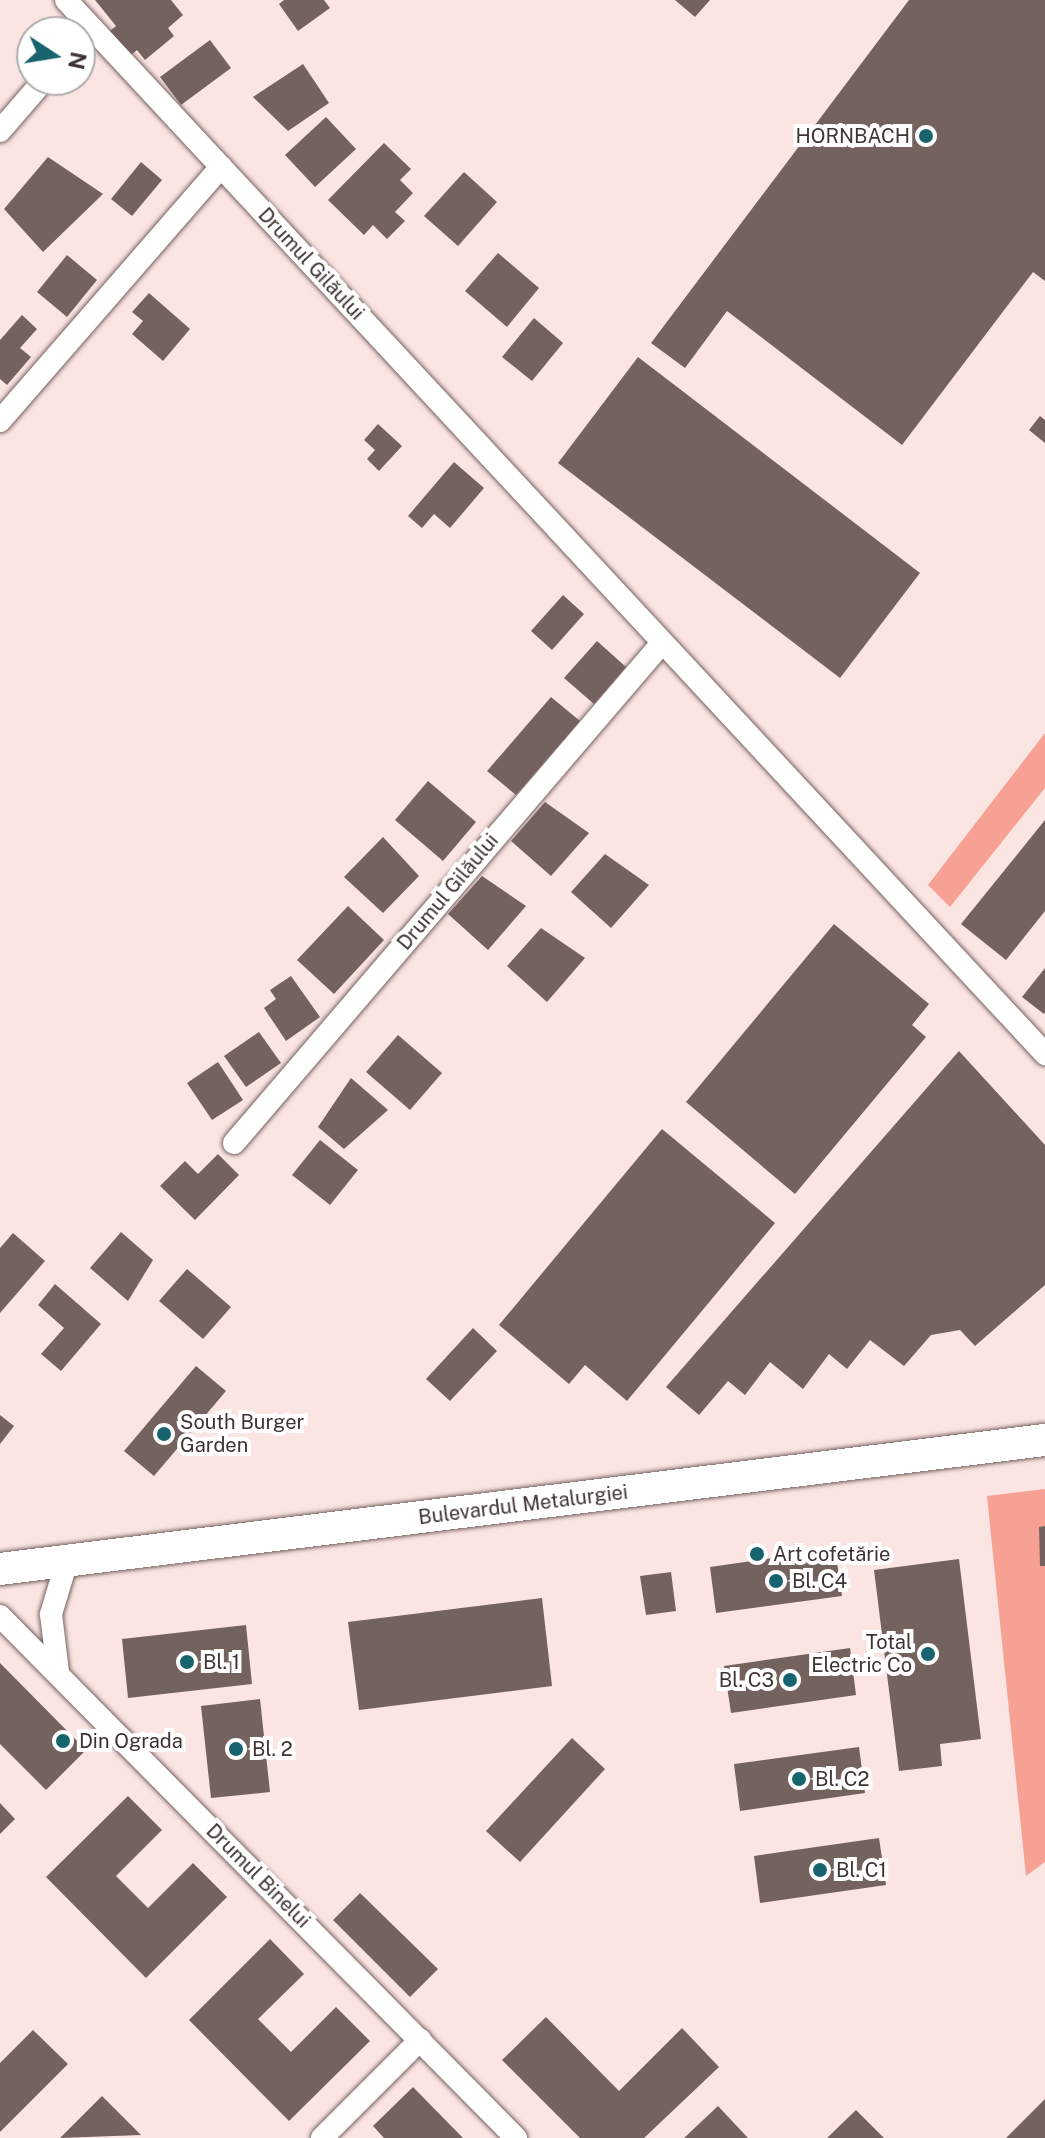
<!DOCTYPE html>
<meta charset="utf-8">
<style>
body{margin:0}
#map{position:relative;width:1045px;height:2138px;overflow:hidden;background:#fbe5e2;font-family:"Public Sans",sans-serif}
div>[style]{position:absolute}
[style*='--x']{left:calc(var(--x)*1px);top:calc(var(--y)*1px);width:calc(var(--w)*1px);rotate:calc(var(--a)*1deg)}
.green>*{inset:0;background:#f7a094}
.building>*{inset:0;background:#74625f}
.roads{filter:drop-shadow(0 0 2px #75625f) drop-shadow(0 0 2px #75625f)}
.minor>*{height:22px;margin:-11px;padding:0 11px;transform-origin:11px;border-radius:11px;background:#fff}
.secondary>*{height:32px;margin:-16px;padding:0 16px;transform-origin:16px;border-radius:16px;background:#fff}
.dots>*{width:22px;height:22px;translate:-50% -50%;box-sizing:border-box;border:4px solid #fff;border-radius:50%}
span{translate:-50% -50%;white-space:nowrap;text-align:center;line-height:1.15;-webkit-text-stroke:8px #fff;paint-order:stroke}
.poi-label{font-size:20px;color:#3c3332}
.right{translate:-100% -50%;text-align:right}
.left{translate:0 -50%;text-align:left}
.street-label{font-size:20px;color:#3c3332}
.north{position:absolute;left:16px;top:16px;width:80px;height:80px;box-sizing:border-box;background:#fff;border:2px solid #b1adad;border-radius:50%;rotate:102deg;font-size:22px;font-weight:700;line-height:32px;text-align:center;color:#3c3332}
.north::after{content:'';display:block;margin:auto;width:28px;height:36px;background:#18646e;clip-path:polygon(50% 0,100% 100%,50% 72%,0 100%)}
</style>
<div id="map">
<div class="green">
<i style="clip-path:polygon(1045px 733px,1045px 788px,950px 907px,928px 885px)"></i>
<i style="clip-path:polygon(1045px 1489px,1045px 1862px,1026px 1876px,987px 1496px)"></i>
</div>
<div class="building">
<i style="clip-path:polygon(95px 0,171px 0,183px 15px,168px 28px,174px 36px,145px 60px,137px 50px,124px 61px,104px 36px,116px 26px)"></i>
<i style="clip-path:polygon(284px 0,324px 0,330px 8px,298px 31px,279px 4px)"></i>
<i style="clip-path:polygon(675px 0,710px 0,695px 17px)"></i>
<i style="clip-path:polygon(909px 0,1045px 0,1045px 281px,1033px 272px,902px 445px,727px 311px,685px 368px,651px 343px)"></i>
<i style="clip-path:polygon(210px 40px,231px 68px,181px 105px,160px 77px)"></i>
<i style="clip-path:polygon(303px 64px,329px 103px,288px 131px,253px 97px)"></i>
<i style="clip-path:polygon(326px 117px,356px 149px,315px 187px,285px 155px)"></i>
<i style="clip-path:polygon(384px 143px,411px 169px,400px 180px,413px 193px,395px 212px,405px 221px,387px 239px,373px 225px,364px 235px,328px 200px)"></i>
<i style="clip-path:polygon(48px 157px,103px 194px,43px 252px,4px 209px)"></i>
<i style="clip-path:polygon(141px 162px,162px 180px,132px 216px,111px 199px)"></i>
<i style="clip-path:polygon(464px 172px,497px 202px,458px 246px,424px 216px)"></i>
<i style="clip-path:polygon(498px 253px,539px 288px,507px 327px,465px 291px)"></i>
<i style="clip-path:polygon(67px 255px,97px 280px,67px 317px,37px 292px)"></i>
<i style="clip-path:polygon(149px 293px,190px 329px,163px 361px,132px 334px,143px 321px,132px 312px)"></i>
<i style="clip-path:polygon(22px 315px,37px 329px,20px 348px,31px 357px,7px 385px,0 379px,0 340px)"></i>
<i style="clip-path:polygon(534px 318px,563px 343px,532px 381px,502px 357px)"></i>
<i style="clip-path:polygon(638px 357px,920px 573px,840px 678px,558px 463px)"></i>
<i style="clip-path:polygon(1040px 416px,1045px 420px,1045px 443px,1029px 430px)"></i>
<i style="clip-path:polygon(378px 424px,402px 446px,379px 471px,367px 459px,375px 450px,364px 440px)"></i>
<i style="clip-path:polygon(454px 462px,484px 488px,450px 528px,434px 514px,422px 528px,408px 516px)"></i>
<i style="clip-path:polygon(563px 595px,584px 614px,552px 650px,531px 631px)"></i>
<i style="clip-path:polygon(597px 641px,626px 667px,594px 704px,564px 678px)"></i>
<i style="clip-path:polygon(551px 697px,580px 721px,516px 795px,487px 771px)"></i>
<i style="clip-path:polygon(428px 781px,476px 822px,443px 861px,395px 820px)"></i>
<i style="clip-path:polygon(545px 802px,589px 833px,551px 876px,511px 841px)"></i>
<i style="clip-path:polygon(1045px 820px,1045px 911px,1006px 960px,961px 924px)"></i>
<i style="clip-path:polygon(383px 837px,419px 876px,383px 913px,344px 877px)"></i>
<i style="clip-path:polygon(605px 854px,649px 885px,611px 928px,571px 892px)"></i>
<i style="clip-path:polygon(482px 876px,526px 906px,488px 950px,448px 914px)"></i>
<i style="clip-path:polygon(348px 906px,384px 940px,334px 994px,297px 960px)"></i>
<i style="clip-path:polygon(834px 924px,929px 1004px,912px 1025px,926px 1037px,795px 1194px,686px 1102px)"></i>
<i style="clip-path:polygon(541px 928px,585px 958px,547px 1002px,507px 966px)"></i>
<i style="clip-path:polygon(1045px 968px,1045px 1012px,1044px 1014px,1022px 997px)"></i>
<i style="clip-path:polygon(291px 976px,320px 1017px,286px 1041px,264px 1008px,276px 999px,270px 990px)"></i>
<i style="clip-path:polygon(259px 1032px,281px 1063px,246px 1087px,224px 1056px)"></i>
<i style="clip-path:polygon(398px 1035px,442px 1073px,410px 1110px,366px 1072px)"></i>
<i style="clip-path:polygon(959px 1051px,1045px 1145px,1045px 1285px,975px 1346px,960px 1330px,931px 1335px,904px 1366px,870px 1340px,847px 1369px,829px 1354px,803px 1389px,770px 1362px,745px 1395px,728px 1381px,699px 1415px,666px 1387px)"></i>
<i style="clip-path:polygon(218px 1062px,243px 1100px,212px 1120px,187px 1083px)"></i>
<i style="clip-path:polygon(351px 1078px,388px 1110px,344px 1149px,318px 1127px)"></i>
<i style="clip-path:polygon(662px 1129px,775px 1223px,627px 1401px,585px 1365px,569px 1384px,499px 1325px)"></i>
<i style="clip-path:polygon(320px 1140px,358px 1170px,330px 1205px,292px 1175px)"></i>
<i style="clip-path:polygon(218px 1154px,239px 1175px,195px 1220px,160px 1186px,185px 1161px,198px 1174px)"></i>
<i style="clip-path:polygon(121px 1232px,153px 1260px,128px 1301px,90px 1268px)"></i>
<i style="clip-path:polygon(13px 1233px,45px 1261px,0 1313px,0 1248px)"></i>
<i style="clip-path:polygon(187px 1269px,231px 1307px,203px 1339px,159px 1301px)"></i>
<i style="clip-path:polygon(55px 1284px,101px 1324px,61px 1371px,41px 1354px,64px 1328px,38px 1305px)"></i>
<i style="clip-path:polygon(473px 1328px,497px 1351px,450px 1401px,426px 1379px)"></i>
<i style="clip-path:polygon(196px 1366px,226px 1391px,154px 1476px,124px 1451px)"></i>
<i style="clip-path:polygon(0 1415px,14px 1426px,0 1444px)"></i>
<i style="clip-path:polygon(1045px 1526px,1045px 1566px,1040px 1566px,1039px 1527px)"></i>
<i style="clip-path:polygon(835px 1549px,842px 1596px,716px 1613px,710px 1567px)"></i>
<i style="clip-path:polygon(959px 1559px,981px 1739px,940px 1744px,942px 1766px,899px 1771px,874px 1570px)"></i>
<i style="clip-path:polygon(671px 1572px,676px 1611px,646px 1615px,640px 1576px)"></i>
<i style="clip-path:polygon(542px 1598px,552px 1686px,359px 1710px,348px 1622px)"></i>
<i style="clip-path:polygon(246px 1625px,252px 1684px,128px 1698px,122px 1639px)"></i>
<i style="clip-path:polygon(850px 1648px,856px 1695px,731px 1713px,724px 1666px)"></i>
<i style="clip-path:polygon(0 1663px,86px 1750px,46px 1790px,0 1744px)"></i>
<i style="clip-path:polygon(260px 1699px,270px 1792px,211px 1798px,201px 1706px)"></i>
<i style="clip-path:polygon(572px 1738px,605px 1769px,520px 1862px,486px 1831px)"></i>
<i style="clip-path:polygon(859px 1747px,865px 1793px,740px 1811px,734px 1764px)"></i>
<i style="clip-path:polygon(128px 1796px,162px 1830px,116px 1876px,148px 1908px,193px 1863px,227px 1897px,146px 1978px,46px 1877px)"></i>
<i style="clip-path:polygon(0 1803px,15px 1819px,0 1834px)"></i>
<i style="clip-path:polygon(879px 1838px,886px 1885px,760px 1903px,754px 1856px)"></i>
<i style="clip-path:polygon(360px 1893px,438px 1969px,410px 1997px,333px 1920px)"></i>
<i style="clip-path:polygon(270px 1939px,304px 1974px,258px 2019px,291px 2052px,336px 2007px,370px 2041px,289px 2121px,189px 2020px)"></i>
<i style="clip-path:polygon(546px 2017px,619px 2091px,682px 2028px,719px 2067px,644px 2138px,580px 2138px,502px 2060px)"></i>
<i style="clip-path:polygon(33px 2030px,68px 2064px,0 2132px,0 2063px)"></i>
<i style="clip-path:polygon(413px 2087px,463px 2138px,384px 2138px,373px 2126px)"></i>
<i style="clip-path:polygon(102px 2096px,141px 2135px,60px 2138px)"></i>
<i style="clip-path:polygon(1045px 2099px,1045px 2138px,1006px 2138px)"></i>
<i style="clip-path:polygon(718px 2106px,748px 2138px,684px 2138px)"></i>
<i style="clip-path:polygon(856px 2110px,884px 2138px,827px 2138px)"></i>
</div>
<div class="roads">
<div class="minor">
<i style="--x:66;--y:0;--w:1439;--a:47.11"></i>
<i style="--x:0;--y:131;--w:67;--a:-49.2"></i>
<i style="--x:0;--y:421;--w:337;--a:-49"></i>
<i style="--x:234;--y:1143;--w:658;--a:-49.44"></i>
<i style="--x:0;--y:1616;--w:734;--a:45.33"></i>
<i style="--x:58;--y:1672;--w:58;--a:-96.9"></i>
<i style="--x:51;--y:1614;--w:55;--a:-73.2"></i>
<i style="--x:322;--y:2138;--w:139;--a:-45"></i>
</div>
<div class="secondary">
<i style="--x:0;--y:1569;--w:1053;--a:-7.04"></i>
</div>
</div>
<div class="dots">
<i style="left:926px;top:136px;background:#18646e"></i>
<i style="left:164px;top:1434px;background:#18646e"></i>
<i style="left:757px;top:1554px;background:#18646e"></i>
<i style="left:776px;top:1581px;background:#18646e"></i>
<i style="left:928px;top:1654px;background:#18646e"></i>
<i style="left:187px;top:1662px;background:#18646e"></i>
<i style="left:790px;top:1680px;background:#18646e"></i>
<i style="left:63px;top:1741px;background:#18646e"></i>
<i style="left:236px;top:1749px;background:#18646e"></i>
<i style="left:799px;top:1779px;background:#18646e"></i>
<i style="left:820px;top:1870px;background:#18646e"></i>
</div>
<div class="poi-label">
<span class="right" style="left:910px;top:136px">HORNBACH</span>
<span class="left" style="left:180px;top:1434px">South Burger<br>Garden</span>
<span class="left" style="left:773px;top:1554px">Art cofetărie</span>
<span class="left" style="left:792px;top:1581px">Bl. C4</span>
<span class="right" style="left:912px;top:1654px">Total<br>Electric Co</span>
<span class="left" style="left:203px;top:1662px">Bl. 1</span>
<span class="right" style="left:774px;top:1680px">Bl. C3</span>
<span class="left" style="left:79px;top:1741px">Din Ograda</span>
<span class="left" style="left:252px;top:1749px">Bl. 2</span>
<span class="left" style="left:815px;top:1779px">Bl. C2</span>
<span class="left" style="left:836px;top:1870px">Bl. C1</span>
</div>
<div class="street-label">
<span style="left:311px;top:264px;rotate:47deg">Drumul Gilăului</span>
<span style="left:448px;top:892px;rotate:-50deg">Drumul Gilăului</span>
<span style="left:523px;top:1505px;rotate:-7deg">Bulevardul Metalurgiei</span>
<span style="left:258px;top:1876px;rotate:45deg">Drumul Binelui</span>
</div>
<div class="north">N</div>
</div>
